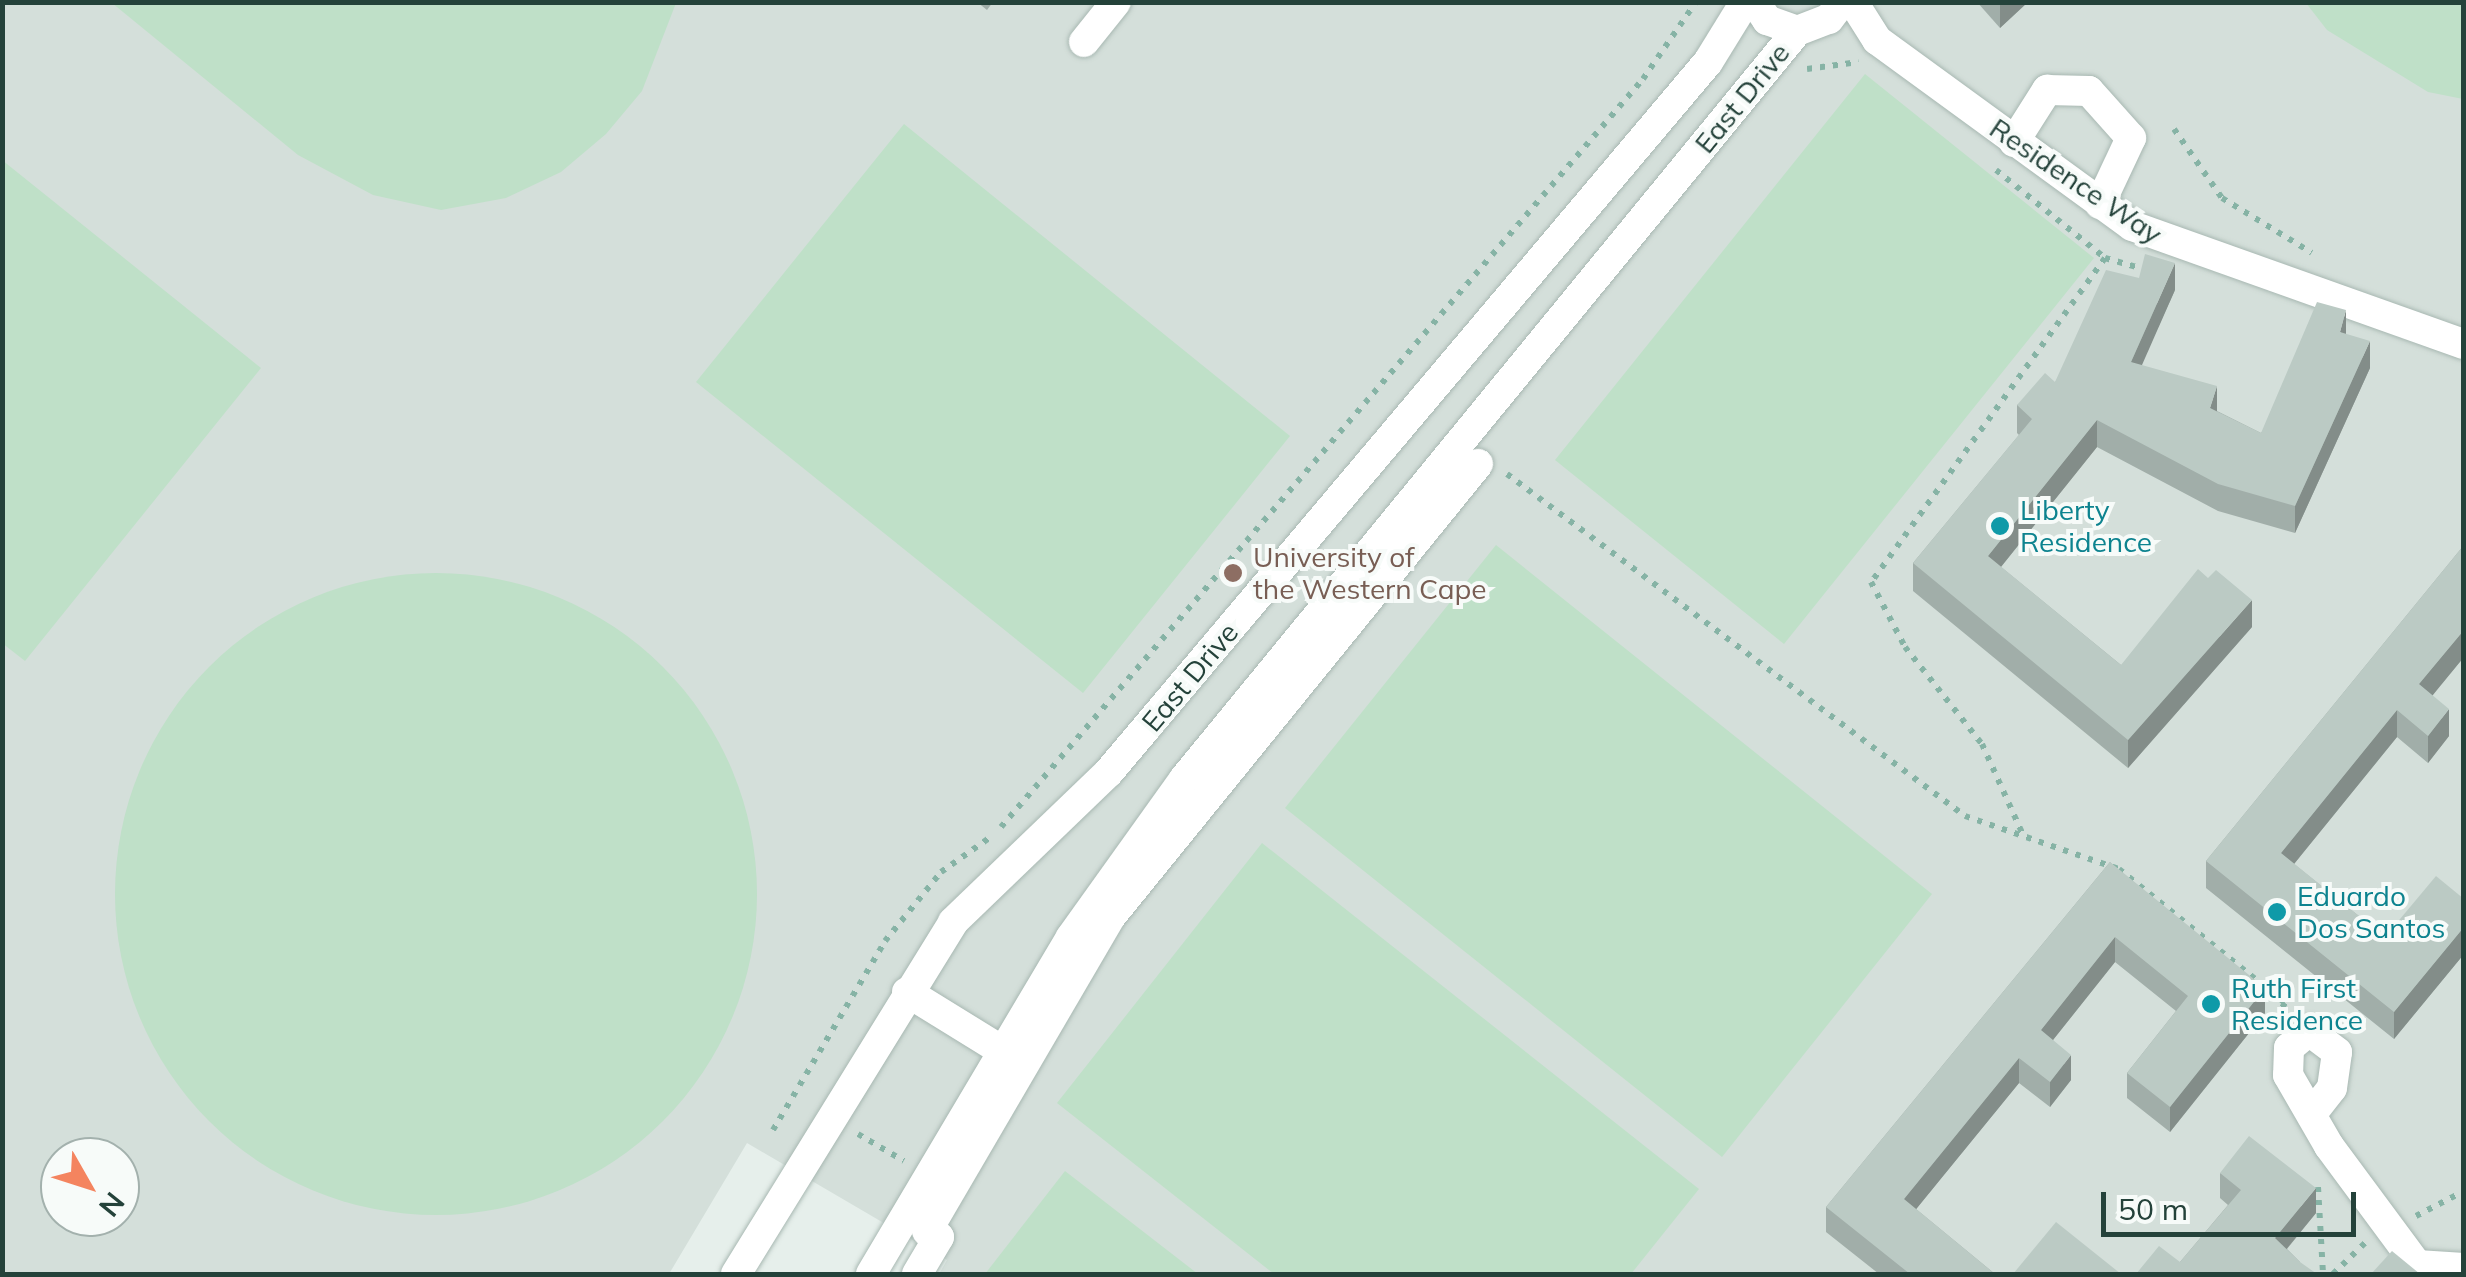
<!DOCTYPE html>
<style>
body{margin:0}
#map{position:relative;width:2466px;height:1277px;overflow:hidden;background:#e6efeb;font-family:Mulish,sans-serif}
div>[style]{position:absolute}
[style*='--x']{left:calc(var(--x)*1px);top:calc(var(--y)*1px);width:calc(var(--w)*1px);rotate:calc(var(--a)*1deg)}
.built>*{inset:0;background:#d4dfda}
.green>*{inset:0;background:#bfe0c8}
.round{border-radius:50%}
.path>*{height:6px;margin-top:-3px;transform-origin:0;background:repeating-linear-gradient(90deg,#86b3a5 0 5px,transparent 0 13px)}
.roads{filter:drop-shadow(0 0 2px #a8b8b2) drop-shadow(0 0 2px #a8b8b2)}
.minor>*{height:30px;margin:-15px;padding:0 15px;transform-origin:15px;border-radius:15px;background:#fff}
.wall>*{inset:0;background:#a1aea9}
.shaded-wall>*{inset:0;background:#838d89}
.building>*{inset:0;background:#bbcac4}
.dots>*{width:28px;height:28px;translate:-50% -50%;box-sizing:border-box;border:5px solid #f7fbf9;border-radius:50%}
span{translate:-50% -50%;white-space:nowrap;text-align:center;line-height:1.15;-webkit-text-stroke:8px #f7fbf9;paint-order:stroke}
.street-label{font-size:28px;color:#24423a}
.culture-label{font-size:28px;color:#0d838f}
.left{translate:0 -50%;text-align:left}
.education-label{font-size:28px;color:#785e54}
.frame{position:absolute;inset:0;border:5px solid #24423a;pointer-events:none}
.north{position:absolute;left:40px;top:1137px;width:100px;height:100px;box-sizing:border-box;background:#f7fbf9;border:2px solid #a3b1ad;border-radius:50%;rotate:129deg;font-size:28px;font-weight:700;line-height:40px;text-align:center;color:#24423a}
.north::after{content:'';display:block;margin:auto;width:35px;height:45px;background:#f4845f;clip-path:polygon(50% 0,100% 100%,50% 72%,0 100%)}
.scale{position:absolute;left:2101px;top:1192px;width:255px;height:45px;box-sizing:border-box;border:5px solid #24423a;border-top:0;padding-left:12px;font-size:30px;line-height:35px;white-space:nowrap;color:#24423a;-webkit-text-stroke:8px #f7fbf9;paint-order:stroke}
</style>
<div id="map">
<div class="built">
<i style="clip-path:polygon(evenodd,2px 3px,2463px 3px,2463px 1274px,939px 1274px,947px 1260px,747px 1143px,669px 1274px,3px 1274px,2px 3px,60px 1157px,120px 1157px,120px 1217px,60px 1217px,60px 1157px)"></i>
</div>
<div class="green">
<i style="clip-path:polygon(112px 3px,676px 3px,642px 91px,606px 134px,561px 172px,506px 198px,441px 210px,373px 195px,298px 155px)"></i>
<i style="clip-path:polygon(2306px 3px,2463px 3px,2463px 99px,2428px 92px,2327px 30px)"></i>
<i style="clip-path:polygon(1865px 74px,2094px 258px,1784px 644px,1555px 460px)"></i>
<i style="clip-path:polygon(904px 124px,1290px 436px,1083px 693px,696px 382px)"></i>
<i style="clip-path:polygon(2px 160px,261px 368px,25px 661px,2px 643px)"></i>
<i style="clip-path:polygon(1496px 545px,1932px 894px,1722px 1157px,1285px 808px)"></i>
<i class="round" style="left:115px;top:573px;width:642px;height:642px"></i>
<i style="clip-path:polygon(1262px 843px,1699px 1189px,1631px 1274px,1274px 1274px,1057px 1103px)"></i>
<i style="clip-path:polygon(1065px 1171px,1198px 1274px,985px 1274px)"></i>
</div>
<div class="path">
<i style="--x:1807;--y:69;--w:52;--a:-7.7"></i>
<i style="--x:2174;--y:129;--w:84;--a:55.2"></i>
<i style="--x:2222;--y:198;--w:105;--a:31.4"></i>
<i style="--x:1996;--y:170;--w:140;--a:38.9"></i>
<i style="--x:2105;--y:258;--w:400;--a:125.8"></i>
<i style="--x:1871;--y:582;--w:73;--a:62.4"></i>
<i style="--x:1905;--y:647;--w:124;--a:51.6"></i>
<i style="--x:1982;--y:744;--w:100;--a:65.7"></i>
<i style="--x:2105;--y:258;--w:44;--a:15.9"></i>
<i style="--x:1507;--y:474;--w:572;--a:36.75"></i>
<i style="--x:1965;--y:816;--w:163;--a:19"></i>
<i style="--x:2119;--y:869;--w:213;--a:38.9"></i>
<i style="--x:2285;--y:1003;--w:9;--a:122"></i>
<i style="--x:1001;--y:827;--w:986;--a:-49.36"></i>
<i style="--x:1643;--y:79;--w:93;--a:-55.5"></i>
<i style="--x:773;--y:1130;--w:220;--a:-59.3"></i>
<i style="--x:885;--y:941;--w:89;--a:-50.9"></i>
<i style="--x:941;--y:872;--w:62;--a:-35.2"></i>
<i style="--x:858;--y:1134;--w:53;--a:30.4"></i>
<i style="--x:2318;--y:1187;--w:87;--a:86.7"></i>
<i style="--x:2416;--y:1216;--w:54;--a:-27.5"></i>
<i style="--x:2333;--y:1274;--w:45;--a:-44.1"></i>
</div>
<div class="roads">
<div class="minor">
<i style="--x:1755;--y:2;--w:22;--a:56"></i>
<i style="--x:1767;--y:20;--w:32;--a:20"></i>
<i style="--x:1797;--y:31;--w:34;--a:-21"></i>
<i style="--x:1829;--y:19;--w:21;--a:-53"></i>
<i style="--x:1853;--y:2;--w:45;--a:57.7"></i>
<i style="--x:1877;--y:40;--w:316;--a:36.1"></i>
<i style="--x:2132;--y:226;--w:352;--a:19.6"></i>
<i style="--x:1084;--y:42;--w:51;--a:-51.3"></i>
<i style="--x:2014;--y:142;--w:62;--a:-57.6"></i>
<i style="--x:2047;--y:90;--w:42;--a:1.4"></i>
<i style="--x:2089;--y:91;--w:63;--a:48.2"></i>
<i style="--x:2131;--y:138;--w:73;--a:115.2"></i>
<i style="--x:907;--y:992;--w:110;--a:31.7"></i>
<i style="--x:2314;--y:1111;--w:29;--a:-52"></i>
<i style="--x:2332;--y:1088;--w:36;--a:-82"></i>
<i style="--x:2337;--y:1052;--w:35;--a:-143"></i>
<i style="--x:2309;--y:1031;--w:26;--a:140"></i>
<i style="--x:2289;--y:1048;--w:27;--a:92"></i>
<i style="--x:2288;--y:1075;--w:82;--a:60"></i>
<i style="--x:2329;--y:1146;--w:148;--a:53.5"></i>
<i style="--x:2417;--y:1265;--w:47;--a:3.7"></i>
<i style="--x:736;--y:1274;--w:414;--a:-58.3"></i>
<i style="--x:953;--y:922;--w:215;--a:-43.9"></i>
<i style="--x:1108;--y:773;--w:930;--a:-49.84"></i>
<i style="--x:1708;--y:62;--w:70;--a:-58.3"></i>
<i style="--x:871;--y:1274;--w:392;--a:-59.3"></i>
<i style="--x:1071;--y:937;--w:194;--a:-54.4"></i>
<i style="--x:1184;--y:779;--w:967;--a:-50.66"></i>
<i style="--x:917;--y:1274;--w:43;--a:-59.3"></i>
<i style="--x:939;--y:1237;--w:13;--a:-153"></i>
<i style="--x:927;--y:1231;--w:366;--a:-59.7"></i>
<i style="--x:1112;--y:915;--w:581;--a:-50.94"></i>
</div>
</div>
<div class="wall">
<i style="clip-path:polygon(977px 2px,993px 2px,987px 10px)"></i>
<i style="clip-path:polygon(1977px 2px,2028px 2px,2000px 28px)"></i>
<i style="clip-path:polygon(2175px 290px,2141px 365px,2217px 411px,2261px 433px,2346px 334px,2370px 368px,2295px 533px,2218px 511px,2097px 447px,2001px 567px,2121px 665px,2252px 627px,2128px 768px,1913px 591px,1913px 563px,2019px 435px,2017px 433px,2017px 405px,2055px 382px)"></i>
<i style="clip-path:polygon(2464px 545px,2464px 657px,2432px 695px,2449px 736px,2428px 763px,2397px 737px,2294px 864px,2385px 937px,2464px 899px,2464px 954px,2394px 1039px,2206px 888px,2206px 861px)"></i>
<i style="clip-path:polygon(2110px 862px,2265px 1013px,2170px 1132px,2127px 1098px,2127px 1073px,2176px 1011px,2115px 962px,2053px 1040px,2071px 1080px,2050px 1107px,2019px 1083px,1916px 1209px,1995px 1274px,1879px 1274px,1826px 1232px,1826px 1207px)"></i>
<i style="clip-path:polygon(2220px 1173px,2316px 1213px,2287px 1249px,2300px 1262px,2180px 1262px,2228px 1205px,2220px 1198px)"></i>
</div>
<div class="shaded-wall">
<i style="clip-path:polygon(2000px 2px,2028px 2px,2000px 28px)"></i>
<i style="clip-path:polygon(2175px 263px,2175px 290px,2131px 390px,2131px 362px)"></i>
<i style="clip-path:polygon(2346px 310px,2346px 338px,2340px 332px)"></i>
<i style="clip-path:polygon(2370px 341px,2370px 368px,2295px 533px,2295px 506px)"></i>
<i style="clip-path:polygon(2217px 386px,2217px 413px,2210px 408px)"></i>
<i style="clip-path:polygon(2097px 420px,2097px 447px,1988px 583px,1988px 556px)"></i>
<i style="clip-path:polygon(2252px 600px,2252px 627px,2128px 768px,2128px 740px)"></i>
<i style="clip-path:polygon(2464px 630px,2464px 657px,2419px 712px,2419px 684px)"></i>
<i style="clip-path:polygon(2449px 709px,2449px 736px,2428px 763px,2428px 736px)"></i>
<i style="clip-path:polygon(2397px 710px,2397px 737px,2281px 880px,2281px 853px)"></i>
<i style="clip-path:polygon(2464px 927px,2464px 954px,2394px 1039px,2394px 1012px)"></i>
<i style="clip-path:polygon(2115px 937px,2115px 962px,2041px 1055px,2041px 1030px)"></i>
<i style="clip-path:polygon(2265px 988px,2265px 1013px,2170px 1132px,2170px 1107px)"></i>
<i style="clip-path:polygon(2071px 1055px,2071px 1080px,2050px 1107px,2050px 1082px)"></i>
<i style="clip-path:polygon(2019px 1058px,2019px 1083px,1904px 1224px,1904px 1199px)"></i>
<i style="clip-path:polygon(2316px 1188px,2316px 1213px,2275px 1263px,2275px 1238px)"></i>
</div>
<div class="building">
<i style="clip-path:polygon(2145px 254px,2175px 263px,2131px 362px,2217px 386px,2210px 408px,2261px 433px,2317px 302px,2346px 310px,2340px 332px,2370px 341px,2295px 506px,2218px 484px,2097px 420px,1988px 556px,2121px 665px,2198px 569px,2208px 578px,2216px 570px,2252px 600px,2128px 740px,1913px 563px,2032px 419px,2017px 405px,2045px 373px,2055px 382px,2106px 270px,2139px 278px)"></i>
<i style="clip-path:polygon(2464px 545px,2464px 630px,2419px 684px,2449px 709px,2428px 736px,2397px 710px,2281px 853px,2385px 937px,2436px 876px,2464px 899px,2464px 927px,2394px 1012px,2206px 861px)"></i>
<i style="clip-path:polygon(2110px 862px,2265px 988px,2170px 1107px,2127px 1073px,2188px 996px,2115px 937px,2041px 1030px,2071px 1055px,2050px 1082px,2019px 1058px,1904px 1199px,1995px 1274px,1910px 1274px,1826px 1207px)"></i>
<i style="clip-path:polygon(2249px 1136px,2316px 1188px,2275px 1238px,2300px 1262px,2317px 1274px,2136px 1274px,2159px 1246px,2180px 1262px,2241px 1190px,2220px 1173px)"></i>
<i style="clip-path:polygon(2056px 1222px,2121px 1274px,2013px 1274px)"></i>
<i style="clip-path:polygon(2392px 1251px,2420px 1274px,2371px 1274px)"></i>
</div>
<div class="dots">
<i style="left:2000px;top:526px;background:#0f9aa8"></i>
<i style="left:1233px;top:573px;background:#8d6e63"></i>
<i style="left:2277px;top:912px;background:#0f9aa8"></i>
<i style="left:2211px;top:1004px;background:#0f9aa8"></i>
</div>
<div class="street-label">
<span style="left:1742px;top:98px;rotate:-51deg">East Drive</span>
<span style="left:2076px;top:181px;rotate:34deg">Residence Way</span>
<span style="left:1190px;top:677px;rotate:-50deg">East Drive</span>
</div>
<div class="culture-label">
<span class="left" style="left:2020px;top:526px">Liberty<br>Residence</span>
<span class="left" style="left:2297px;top:912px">Eduardo<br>Dos Santos</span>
<span class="left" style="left:2231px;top:1004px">Ruth First<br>Residence</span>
</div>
<div class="education-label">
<span class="left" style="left:1253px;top:573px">University of<br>the Western Cape</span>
</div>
<div class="frame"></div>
<div class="north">N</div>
<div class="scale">50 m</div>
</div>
